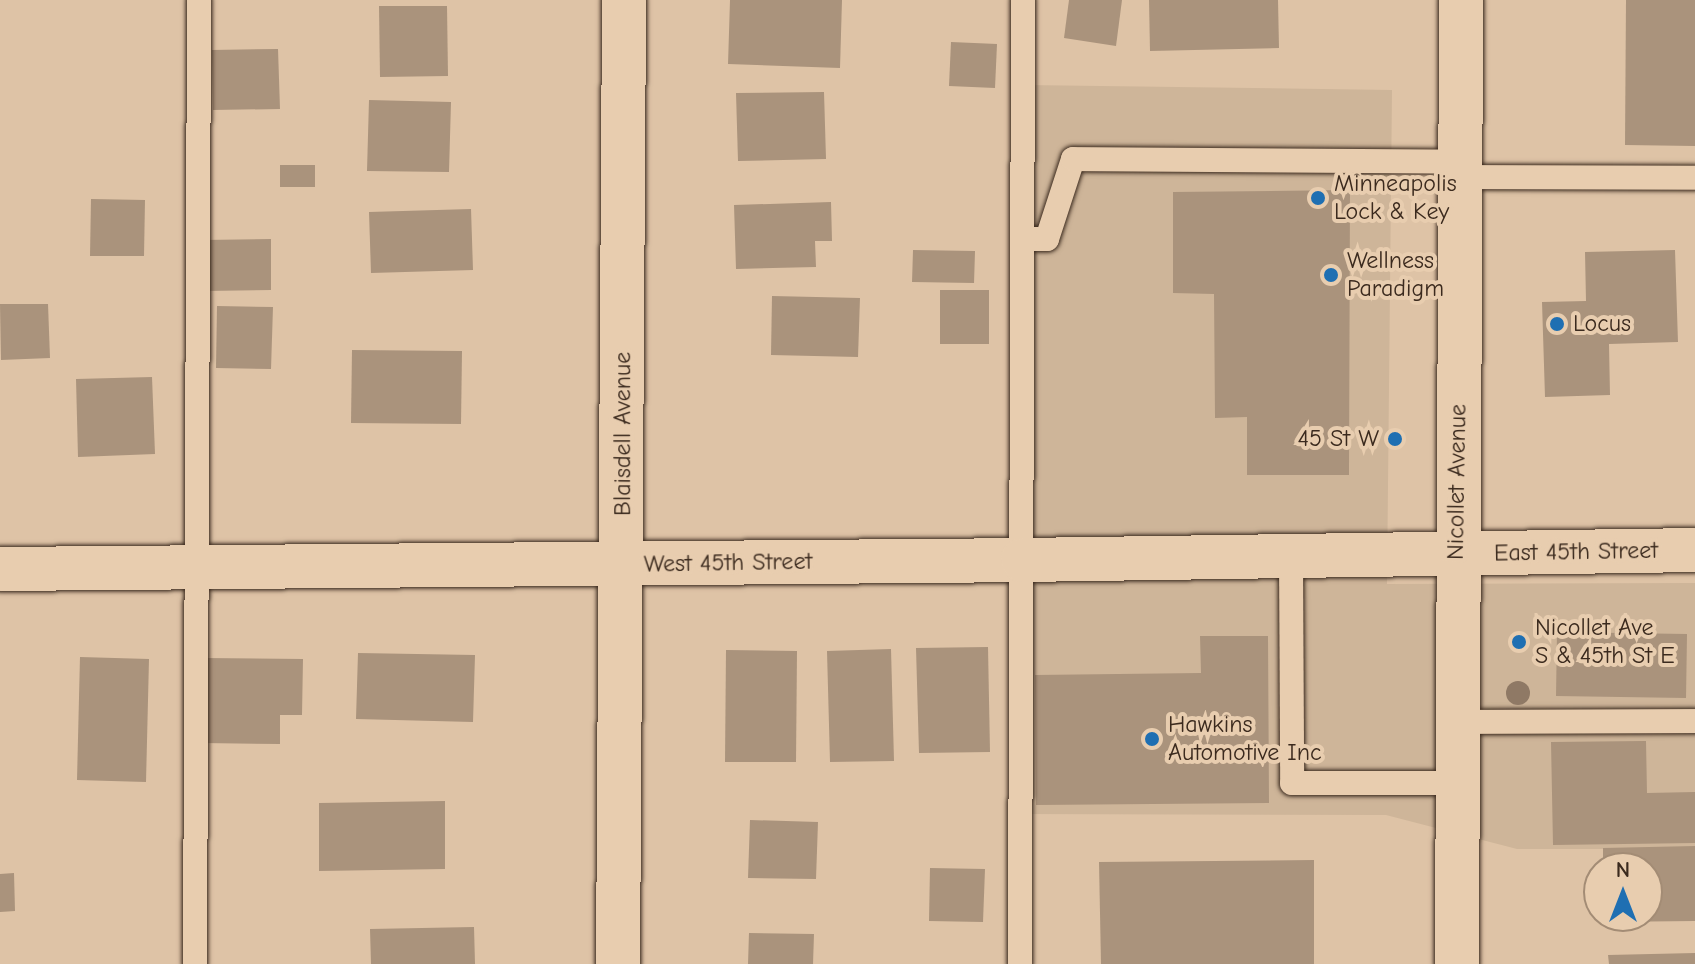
<!DOCTYPE html>
<style>
body{margin:0}
#map{position:relative;width:1695px;height:964px;overflow:hidden;background:#dec3a6;font-family:"Comic Neue",sans-serif}
div>[style]{position:absolute}
[style*='--x']{left:calc(var(--x)*1px);top:calc(var(--y)*1px);width:calc(var(--w)*1px);rotate:calc(var(--a)*1deg)}
.built>*{inset:0;background:#ceb599}
.building>*{inset:0;background:#aa937c}
.roads{filter:drop-shadow(0 0 2px #3b2a1e) drop-shadow(0 0 2px #3b2a1e)}
.lane>*{height:24px;margin:-12px;padding:0 12px;transform-origin:12px;border-radius:12px;background:#e8cdaf}
.street>*{height:44px;margin:-22px;padding:0 22px;transform-origin:22px;border-radius:22px;background:#e8cdaf}
.secondary>*{height:44px;margin:-22px;padding:0 22px;transform-origin:22px;border-radius:22px;background:#e8cdaf}
.trees>*{width:24px;height:24px;margin:-12px;border-radius:50%;background:#8f7965}
.dots>*{width:22px;height:22px;translate:-50% -50%;box-sizing:border-box;border:4px solid #e8cdaf;border-radius:50%}
span{translate:-50% -50%;white-space:nowrap;text-align:center;line-height:1.15;-webkit-text-stroke:8px #e8cdaf;paint-order:stroke}
.poi-label{font-size:24px;color:#3b2a1e}
.left{translate:0 -50%;text-align:left}
.right{translate:-100% -50%;text-align:right}
.street-label{font-size:24px;color:#3b2a1e}
.north{position:absolute;left:1583px;top:852px;width:80px;height:80px;box-sizing:border-box;background:#e8cdaf;border:2px solid #a38c75;border-radius:50%;rotate:0deg;font-size:22px;font-weight:700;line-height:32px;text-align:center;color:#3b2a1e}
.north::after{content:'';display:block;margin:auto;width:28px;height:36px;background:#1f6fb2;clip-path:polygon(50% 0,100% 100%,50% 72%,0 100%)}
</style>
<div id="map">
<div class="built">
<i style="clip-path:polygon(1025px 85px,1392px 90px,1387px 584px,1695px 583px,1695px 849px,1517px 849px,1386px 815px,1016px 814px)"></i>
</div>
<div class="building">
<i style="clip-path:polygon(730px 0,842px 0,840px 68px,728px 64px)"></i>
<i style="clip-path:polygon(1069px 0,1122px 0,1116px 46px,1064px 38px)"></i>
<i style="clip-path:polygon(1149px 0,1278px 0,1279px 48px,1150px 51px)"></i>
<i style="clip-path:polygon(1626px 0,1695px 0,1695px 146px,1625px 145px)"></i>
<i style="clip-path:polygon(379px 6px,447px 6px,448px 76px,380px 77px)"></i>
<i style="clip-path:polygon(951px 42px,997px 44px,995px 88px,949px 86px)"></i>
<i style="clip-path:polygon(278px 49px,280px 109px,213px 110px,212px 50px)"></i>
<i style="clip-path:polygon(824px 92px,826px 159px,738px 161px,736px 93px)"></i>
<i style="clip-path:polygon(369px 100px,451px 102px,449px 172px,367px 171px)"></i>
<i style="clip-path:polygon(280px 165px,315px 165px,315px 187px,280px 187px)"></i>
<i style="clip-path:polygon(1350px 190px,1349px 475px,1247px 475px,1247px 417px,1215px 418px,1214px 294px,1173px 293px,1173px 192px)"></i>
<i style="clip-path:polygon(91px 199px,145px 200px,144px 256px,90px 256px)"></i>
<i style="clip-path:polygon(831px 202px,832px 241px,815px 241px,816px 267px,736px 269px,734px 205px)"></i>
<i style="clip-path:polygon(471px 209px,473px 270px,371px 273px,369px 212px)"></i>
<i style="clip-path:polygon(271px 239px,271px 290px,204px 291px,203px 240px)"></i>
<i style="clip-path:polygon(913px 250px,975px 251px,974px 283px,912px 282px)"></i>
<i style="clip-path:polygon(1675px 250px,1678px 342px,1609px 344px,1610px 395px,1545px 397px,1542px 302px,1586px 301px,1585px 252px)"></i>
<i style="clip-path:polygon(940px 290px,989px 290px,989px 344px,940px 344px)"></i>
<i style="clip-path:polygon(772px 296px,860px 298px,858px 357px,771px 355px)"></i>
<i style="clip-path:polygon(0 304px,48px 304px,50px 358px,1px 360px)"></i>
<i style="clip-path:polygon(217px 306px,273px 307px,271px 369px,216px 368px)"></i>
<i style="clip-path:polygon(352px 350px,462px 351px,461px 424px,351px 423px)"></i>
<i style="clip-path:polygon(152px 377px,155px 454px,78px 457px,76px 379px)"></i>
<i style="clip-path:polygon(1557px 632px,1687px 634px,1686px 698px,1556px 696px)"></i>
<i style="clip-path:polygon(1200px 636px,1268px 636px,1269px 803px,1036px 805px,1035px 675px,1201px 673px)"></i>
<i style="clip-path:polygon(988px 647px,990px 752px,919px 753px,916px 648px)"></i>
<i style="clip-path:polygon(891px 649px,894px 761px,830px 762px,827px 651px)"></i>
<i style="clip-path:polygon(726px 650px,797px 651px,796px 762px,725px 762px)"></i>
<i style="clip-path:polygon(358px 653px,475px 655px,473px 722px,356px 719px)"></i>
<i style="clip-path:polygon(80px 657px,149px 659px,146px 782px,77px 780px)"></i>
<i style="clip-path:polygon(204px 658px,303px 659px,302px 715px,280px 715px,280px 744px,202px 743px)"></i>
<i style="clip-path:polygon(1646px 741px,1647px 793px,1695px 792px,1695px 843px,1553px 845px,1551px 742px)"></i>
<i style="clip-path:polygon(445px 801px,445px 869px,319px 871px,319px 803px)"></i>
<i style="clip-path:polygon(750px 820px,818px 822px,816px 879px,748px 878px)"></i>
<i style="clip-path:polygon(1695px 846px,1695px 921px,1604px 922px,1604px 916px,1647px 916px,1647px 868px,1603px 868px,1603px 848px)"></i>
<i style="clip-path:polygon(1314px 860px,1314px 964px,1101px 964px,1099px 862px)"></i>
<i style="clip-path:polygon(930px 868px,985px 869px,983px 922px,929px 921px)"></i>
<i style="clip-path:polygon(14px 873px,15px 911px,0 912px,0 874px)"></i>
<i style="clip-path:polygon(474px 927px,475px 964px,371px 964px,370px 929px)"></i>
<i style="clip-path:polygon(749px 933px,814px 934px,813px 964px,748px 964px)"></i>
<i style="clip-path:polygon(1695px 953px,1695px 964px,1609px 964px,1608px 955px)"></i>
</div>
<div class="roads">
<div class="lane">
<i style="--x:1460;--y:177;--w:235;--a:0.2"></i>
<i style="--x:1023;--y:239;--w:24;--a:0"></i>
<i style="--x:1047;--y:239;--w:84;--a:-72"></i>
<i style="--x:1073;--y:159;--w:387;--a:0.4"></i>
<i style="--x:1291;--y:556;--w:227;--a:89.7"></i>
<i style="--x:1292;--y:783;--w:165;--a:0"></i>
<i style="--x:1456;--y:722;--w:239;--a:-0.2"></i>
<i style="--x:195;--y:964;--w:964;--a:-89.76"></i>
<i style="--x:1020;--y:964;--w:964;--a:-89.82"></i>
</div>
<div class="street">
<i style="--x:0;--y:569;--w:1023;--a:-0.5"></i>
<i style="--x:1023;--y:560;--w:672;--a:-0.85"></i>
<i style="--x:618;--y:964;--w:964;--a:-89.64"></i>
</div>
<div class="secondary">
<i style="--x:1457;--y:964;--w:964;--a:-89.76"></i>
</div>
</div>
<div class="trees">
<i style="left:1518px;top:693px"></i>
</div>
<div class="dots">
<i style="left:1318px;top:198px;background:#1f6fb2"></i>
<i style="left:1331px;top:275px;background:#1f6fb2"></i>
<i style="left:1557px;top:324px;background:#1f6fb2"></i>
<i style="left:1395px;top:439px;background:#1f6fb2"></i>
<i style="left:1519px;top:642px;background:#1f6fb2"></i>
<i style="left:1152px;top:739px;background:#1f6fb2"></i>
</div>
<div class="poi-label">
<span class="left" style="left:1334px;top:198px">Minneapolis<br>Lock &amp; Key</span>
<span class="left" style="left:1347px;top:275px">Wellness<br>Paradigm</span>
<span class="left" style="left:1573px;top:324px">Locus</span>
<span class="right" style="left:1379px;top:439px">45 St W</span>
<span class="left" style="left:1535px;top:642px">Nicollet Ave<br>S &amp; 45th St E</span>
<span class="left" style="left:1168px;top:739px">Hawkins<br>Automotive Inc</span>
</div>
<div class="street-label">
<span style="left:623px;top:434px;rotate:-90deg">Blaisdell Avenue</span>
<span style="left:1457px;top:482px;rotate:-89deg">Nicollet Avenue</span>
<span style="left:1576px;top:552px;rotate:-1deg">East 45th Street</span>
<span style="left:728px;top:563px;rotate:-1deg">West 45th Street</span>
</div>
<div class="north">N</div>
</div>
